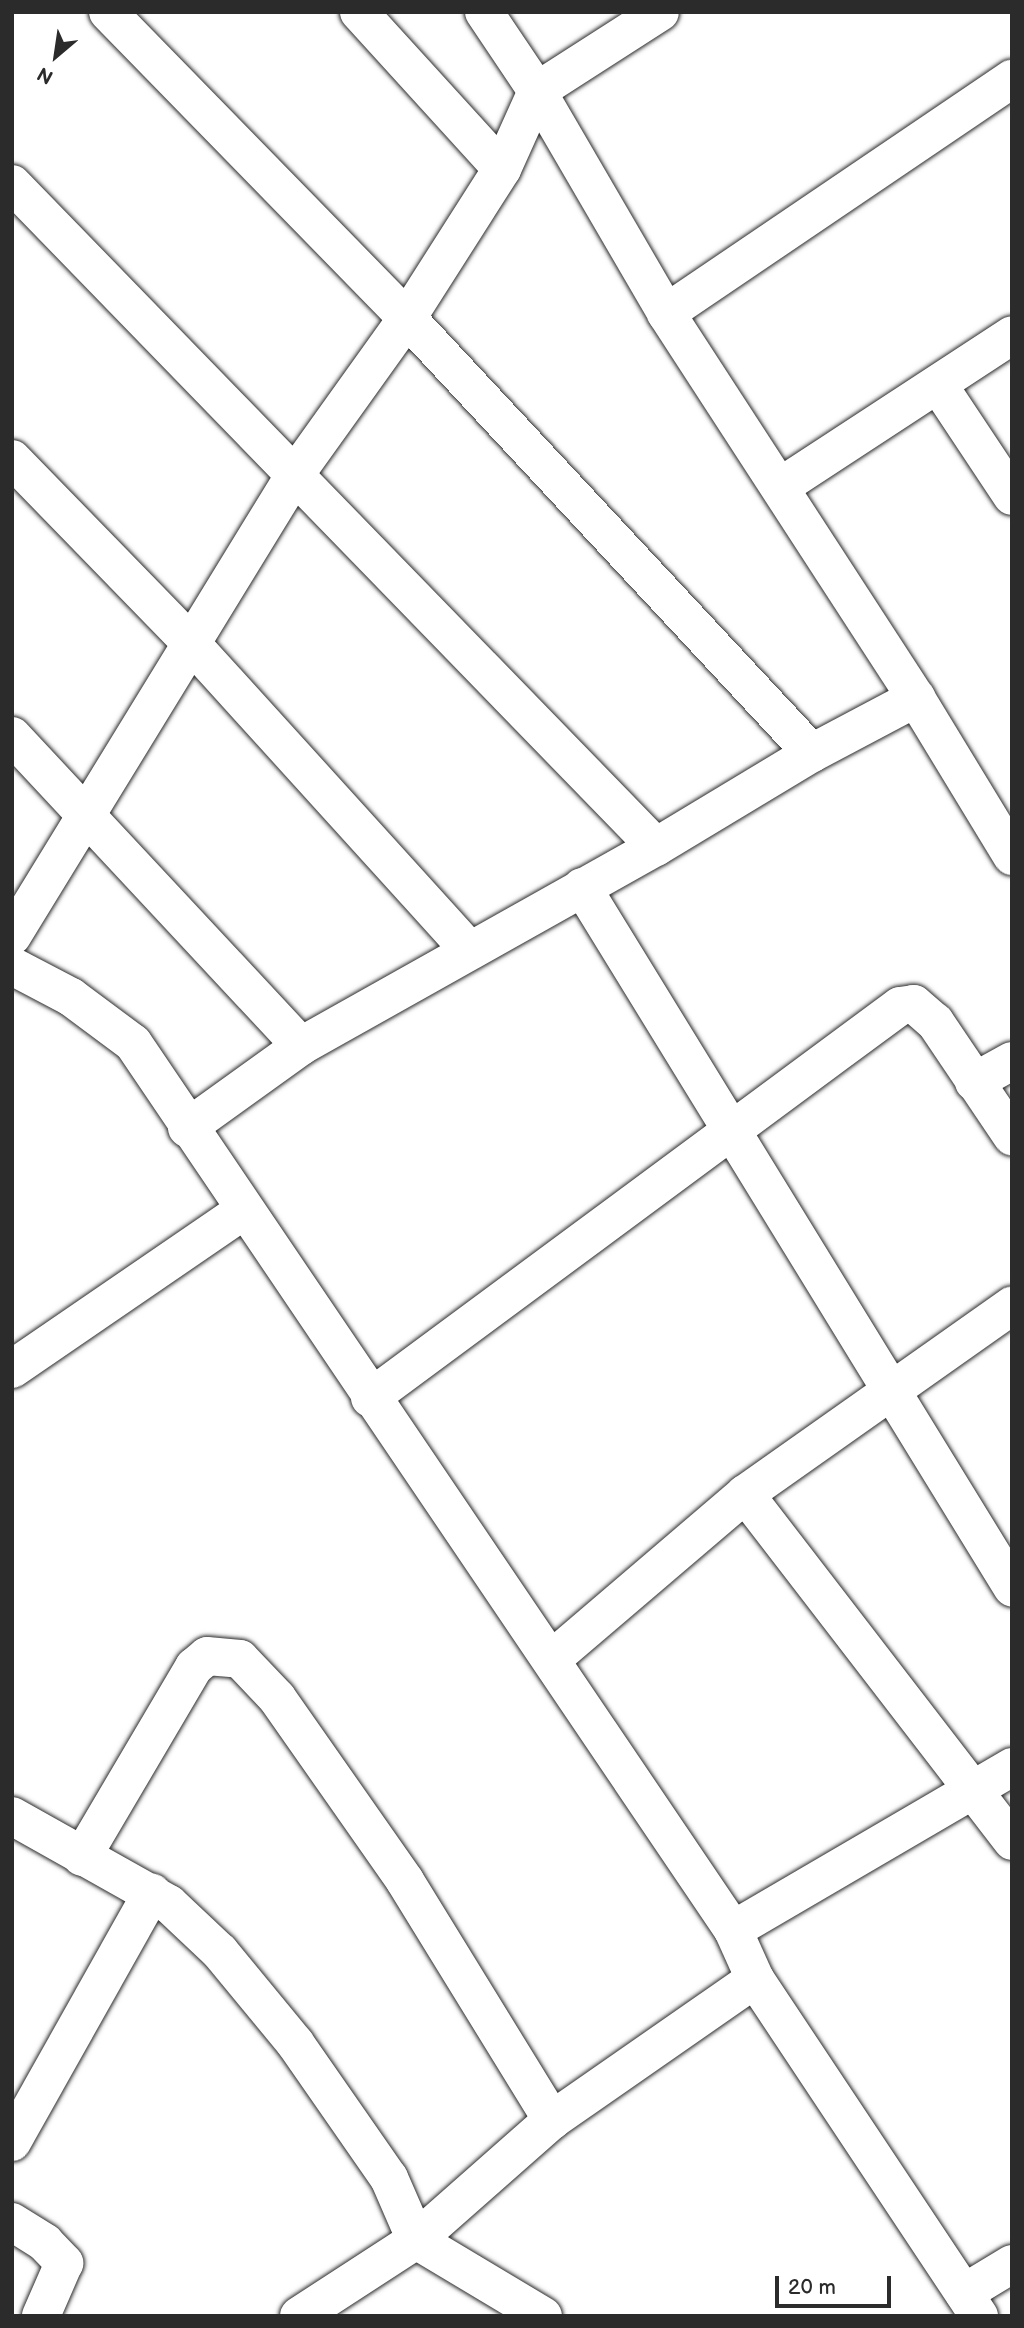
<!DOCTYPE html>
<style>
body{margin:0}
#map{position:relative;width:1024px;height:2328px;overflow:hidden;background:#fff;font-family:"Balsamiq Sans",sans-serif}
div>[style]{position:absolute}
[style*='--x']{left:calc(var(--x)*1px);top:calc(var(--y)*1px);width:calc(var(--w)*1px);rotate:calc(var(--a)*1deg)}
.roads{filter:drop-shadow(0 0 2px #2b2b2b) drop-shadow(0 0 2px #2b2b2b)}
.minor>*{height:38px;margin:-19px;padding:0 19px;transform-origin:19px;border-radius:19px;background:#fff}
span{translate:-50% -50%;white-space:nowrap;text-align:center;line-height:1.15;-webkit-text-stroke:5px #fff;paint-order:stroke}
.frame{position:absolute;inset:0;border:14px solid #2b2b2b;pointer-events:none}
.north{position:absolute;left:21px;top:21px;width:70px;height:70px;-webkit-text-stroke:5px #fff;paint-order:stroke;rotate:209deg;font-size:19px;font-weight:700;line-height:28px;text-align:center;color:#2b2b2b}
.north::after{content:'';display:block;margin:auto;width:24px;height:32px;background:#2b2b2b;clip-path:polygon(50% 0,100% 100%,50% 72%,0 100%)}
.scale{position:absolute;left:775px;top:2276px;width:116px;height:32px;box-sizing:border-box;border:4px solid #2b2b2b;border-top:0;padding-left:9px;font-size:21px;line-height:24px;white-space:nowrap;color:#2b2b2b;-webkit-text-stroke:5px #fff;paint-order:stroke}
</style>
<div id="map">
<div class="roads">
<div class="minor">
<i style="--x:108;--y:12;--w:428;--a:45.7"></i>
<i style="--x:407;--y:318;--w:594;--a:47.05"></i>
<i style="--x:359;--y:12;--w:212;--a:47.7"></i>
<i style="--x:484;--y:12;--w:95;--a:56.1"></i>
<i style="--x:537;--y:91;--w:257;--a:59.8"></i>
<i style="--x:666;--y:313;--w:459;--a:57"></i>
<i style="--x:916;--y:698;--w:185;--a:58.7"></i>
<i style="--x:12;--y:184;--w:924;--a:45.83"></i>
<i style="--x:666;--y:313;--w:418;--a:-34.1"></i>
<i style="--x:939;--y:386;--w:132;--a:56.4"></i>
<i style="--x:12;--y:459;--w:254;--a:45.8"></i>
<i style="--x:189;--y:641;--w:418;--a:47.8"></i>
<i style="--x:780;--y:487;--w:277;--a:-33.2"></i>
<i style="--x:12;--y:736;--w:424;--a:47"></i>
<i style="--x:582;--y:887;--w:822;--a:58.44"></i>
<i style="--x:12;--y:936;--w:540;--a:-58.49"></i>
<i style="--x:294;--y:476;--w:194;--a:-54.4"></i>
<i style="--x:407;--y:318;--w:177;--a:-57.5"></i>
<i style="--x:502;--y:169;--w:85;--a:-65.8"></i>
<i style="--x:537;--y:91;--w:146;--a:-32.7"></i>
<i style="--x:12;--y:966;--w:67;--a:27.7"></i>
<i style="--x:71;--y:997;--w:77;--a:36.6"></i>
<i style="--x:133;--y:1043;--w:1071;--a:55.92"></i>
<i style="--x:733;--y:1930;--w:54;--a:65.8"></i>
<i style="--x:755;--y:1979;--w:405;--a:56.4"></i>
<i style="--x:974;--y:1082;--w:43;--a:-28.9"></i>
<i style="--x:187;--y:1128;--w:140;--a:-35.7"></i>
<i style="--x:301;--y:1046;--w:407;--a:-29.3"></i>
<i style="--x:656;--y:847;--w:182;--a:-31.1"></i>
<i style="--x:812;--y:753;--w:118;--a:-27.9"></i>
<i style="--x:12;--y:1369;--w:280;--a:-34.4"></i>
<i style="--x:370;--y:1398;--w:659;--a:-36.49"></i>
<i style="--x:900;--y:1006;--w:14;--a:-8"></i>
<i style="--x:914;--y:1004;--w:28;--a:41"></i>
<i style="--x:935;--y:1022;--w:138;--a:56"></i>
<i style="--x:745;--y:1494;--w:438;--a:52.4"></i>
<i style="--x:552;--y:1659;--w:254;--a:-40.5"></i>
<i style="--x:745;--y:1494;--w:327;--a:-35.2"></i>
<i style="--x:12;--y:1816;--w:180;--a:29.3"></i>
<i style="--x:169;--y:1904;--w:70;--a:43.3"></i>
<i style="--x:220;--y:1952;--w:118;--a:50.5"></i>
<i style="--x:295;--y:2043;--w:165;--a:55.2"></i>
<i style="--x:389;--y:2178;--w:68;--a:66.5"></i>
<i style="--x:416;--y:2240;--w:148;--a:30.9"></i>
<i style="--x:82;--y:1857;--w:221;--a:-59.5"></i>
<i style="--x:194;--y:1667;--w:17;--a:-40"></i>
<i style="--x:207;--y:1656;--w:33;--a:5"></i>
<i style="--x:240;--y:1659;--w:54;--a:46.5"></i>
<i style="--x:277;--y:1698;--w:223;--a:55"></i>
<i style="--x:405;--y:1881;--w:281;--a:58.4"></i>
<i style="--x:733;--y:1930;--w:323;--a:-30.3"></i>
<i style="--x:12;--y:2142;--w:286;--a:-60.7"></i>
<i style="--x:12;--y:2222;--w:39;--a:32"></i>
<i style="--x:45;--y:2243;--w:28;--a:46"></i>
<i style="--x:64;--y:2263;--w:58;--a:113.5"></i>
<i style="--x:964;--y:2293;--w:56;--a:-31.1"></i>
<i style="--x:299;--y:2316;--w:140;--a:-33"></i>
<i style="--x:416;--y:2240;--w:181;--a:-41.4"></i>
<i style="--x:552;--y:2120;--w:247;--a:-34.8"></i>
</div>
</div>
<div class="frame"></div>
<div class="north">N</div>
<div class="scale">20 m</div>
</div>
